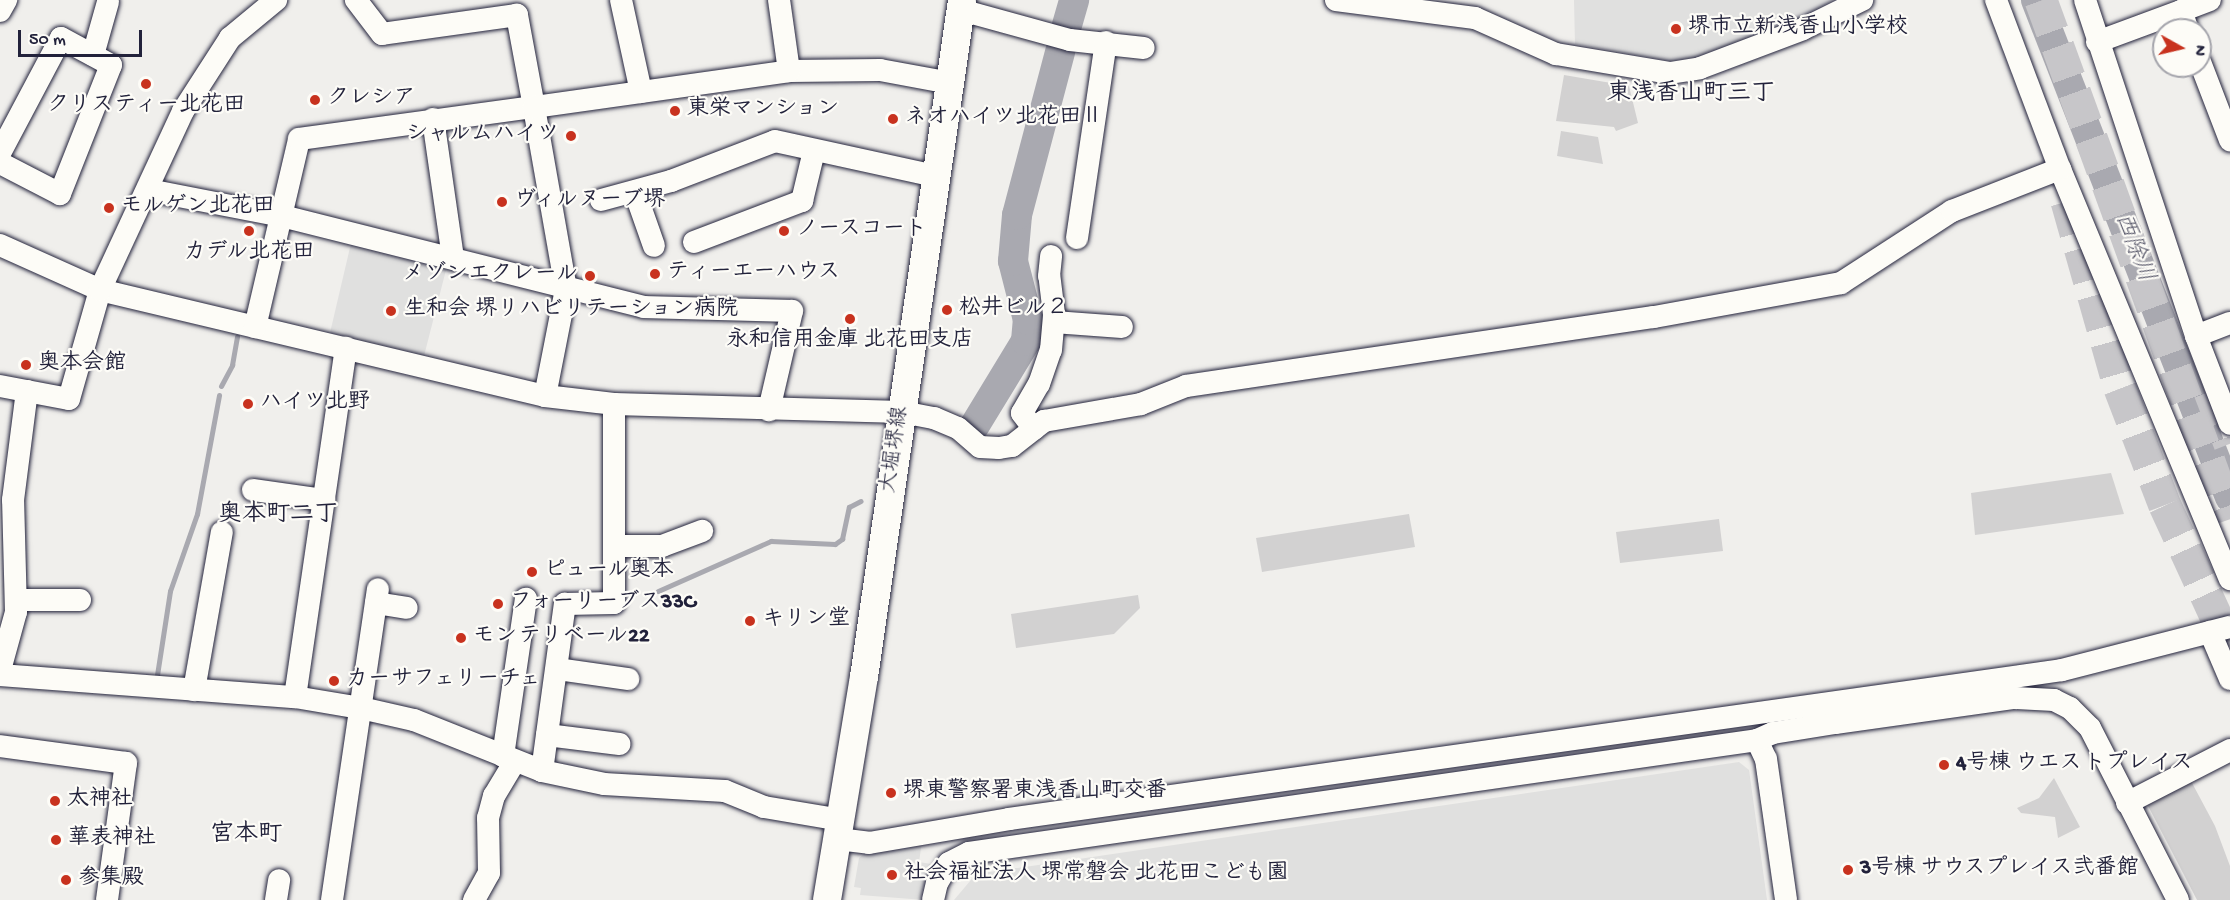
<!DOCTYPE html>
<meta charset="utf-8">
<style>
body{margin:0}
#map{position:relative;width:2230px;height:900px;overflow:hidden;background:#f0efec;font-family:"Gochi Hand","Klee One",sans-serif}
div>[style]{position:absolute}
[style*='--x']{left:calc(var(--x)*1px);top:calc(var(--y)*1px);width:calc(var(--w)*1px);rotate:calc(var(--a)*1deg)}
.built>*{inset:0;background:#e0e0df}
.green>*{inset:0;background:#d2d1d1}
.stream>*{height:5px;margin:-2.5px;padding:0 2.5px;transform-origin:2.5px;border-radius:2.5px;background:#a9a9b0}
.river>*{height:30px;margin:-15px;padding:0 15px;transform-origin:15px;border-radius:15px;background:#a9a9b0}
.highway-tunnel>*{height:33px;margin-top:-16.5px;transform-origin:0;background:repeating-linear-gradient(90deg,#c7c6c9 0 33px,transparent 0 49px)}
.roads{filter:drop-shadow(0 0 2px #22223b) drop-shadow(0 0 2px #22223b)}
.minor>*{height:22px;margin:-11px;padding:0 11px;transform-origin:11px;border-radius:11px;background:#fdfcf7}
.major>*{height:28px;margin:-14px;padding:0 14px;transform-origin:14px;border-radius:14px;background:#fdfcf7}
.dots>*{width:16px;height:16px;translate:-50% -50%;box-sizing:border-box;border:3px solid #fdfcf7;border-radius:50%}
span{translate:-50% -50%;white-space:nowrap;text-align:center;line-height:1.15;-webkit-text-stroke:4.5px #fdfcf7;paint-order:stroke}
.poi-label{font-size:22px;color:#22223b;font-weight:700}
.left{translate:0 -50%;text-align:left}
.right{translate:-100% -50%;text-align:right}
.street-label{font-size:22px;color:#22223b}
.neighbourhood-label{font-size:24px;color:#22223b;font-weight:700}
.water-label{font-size:24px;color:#58586a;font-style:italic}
.north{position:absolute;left:2152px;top:18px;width:60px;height:60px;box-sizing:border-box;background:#fdfcf7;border:2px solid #a5a5ac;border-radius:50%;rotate:98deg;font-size:16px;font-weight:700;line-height:24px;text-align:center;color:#22223b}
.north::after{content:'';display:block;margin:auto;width:21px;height:27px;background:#c8321e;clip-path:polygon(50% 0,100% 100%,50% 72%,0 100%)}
.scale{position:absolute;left:18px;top:30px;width:124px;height:27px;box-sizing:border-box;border:3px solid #22223b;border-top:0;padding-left:8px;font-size:18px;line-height:21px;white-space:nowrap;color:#22223b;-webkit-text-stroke:4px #fdfcf7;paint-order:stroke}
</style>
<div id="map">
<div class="built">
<i style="clip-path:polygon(1574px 0,1833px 0,1788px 25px,1705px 56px,1670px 61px,1575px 44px)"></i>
<i style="clip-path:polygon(352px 239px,447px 266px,424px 356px,330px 333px)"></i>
<i style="clip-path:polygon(1739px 762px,1749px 770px,1767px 900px,954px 900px,976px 874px)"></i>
<i style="clip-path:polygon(922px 842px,919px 862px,931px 864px,924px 900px,860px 895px,861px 888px,854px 887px,859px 858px,870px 850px)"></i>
</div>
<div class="green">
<i style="clip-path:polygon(1564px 75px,1629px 86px,1638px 123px,1616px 131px,1614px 127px,1556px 121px)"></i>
<i style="clip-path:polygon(1561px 131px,1598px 137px,1603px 164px,1557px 156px)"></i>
<i style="clip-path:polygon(2111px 473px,2124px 514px,1975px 535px,1971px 493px)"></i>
<i style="clip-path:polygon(1409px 514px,1415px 547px,1262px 572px,1256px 538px)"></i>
<i style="clip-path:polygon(1719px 519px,1723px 551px,1620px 563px,1616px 532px)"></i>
<i style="clip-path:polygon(1138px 595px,1140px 608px,1114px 634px,1016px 648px,1011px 614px)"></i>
<i style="clip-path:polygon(2054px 778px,2080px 827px,2058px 838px,2055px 817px,2021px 813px,2017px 808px,2039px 798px)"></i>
<i style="clip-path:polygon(2191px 781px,2215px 826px,2230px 866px,2230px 900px,2197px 900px,2146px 802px)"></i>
</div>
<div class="stream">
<i style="--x:221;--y:386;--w:24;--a:-62"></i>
<i style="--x:232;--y:365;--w:29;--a:-80"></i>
<i style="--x:658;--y:591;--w:124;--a:-23.9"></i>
<i style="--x:771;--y:541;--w:64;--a:2.7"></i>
<i style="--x:835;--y:544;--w:9;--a:-36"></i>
<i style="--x:842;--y:539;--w:33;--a:-78"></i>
<i style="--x:849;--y:507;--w:13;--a:-27"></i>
<i style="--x:157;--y:675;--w:85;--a:-81.2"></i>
<i style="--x:170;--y:591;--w:82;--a:-70.7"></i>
<i style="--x:197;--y:514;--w:121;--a:-79.5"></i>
</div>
<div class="river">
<i style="--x:2036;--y:0;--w:534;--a:68.68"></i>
<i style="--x:1067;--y:25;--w:26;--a:-74"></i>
<i style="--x:975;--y:425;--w:98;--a:-58.7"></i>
<i style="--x:1026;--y:341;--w:21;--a:-85"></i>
<i style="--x:1028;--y:320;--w:61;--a:-104.3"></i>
<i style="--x:1013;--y:261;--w:46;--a:-85"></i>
<i style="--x:1017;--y:215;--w:169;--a:-75.2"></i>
</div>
<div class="highway-tunnel">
<i style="--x:2041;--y:0;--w:552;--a:69.99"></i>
<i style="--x:2067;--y:201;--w:194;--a:74.2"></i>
<i style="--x:2120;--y:388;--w:125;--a:69"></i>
<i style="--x:2165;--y:505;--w:155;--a:65.3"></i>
<i style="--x:2210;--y:391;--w:56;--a:69"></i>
</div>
<div class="roads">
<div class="minor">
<i style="--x:621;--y:0;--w:94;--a:77.7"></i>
<i style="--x:1336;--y:0;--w:140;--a:7.4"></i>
<i style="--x:1475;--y:18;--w:89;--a:24"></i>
<i style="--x:1556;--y:54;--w:116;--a:9.5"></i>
<i style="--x:1670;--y:73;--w:30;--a:-9"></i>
<i style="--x:1700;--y:68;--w:110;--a:-20.7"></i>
<i style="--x:1803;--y:29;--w:66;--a:-26.2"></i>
<i style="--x:1996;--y:0;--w:181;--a:69.3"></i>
<i style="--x:2060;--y:169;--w:444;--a:67.5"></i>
<i style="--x:2085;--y:0;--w:354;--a:71.7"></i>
<i style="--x:2196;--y:336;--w:94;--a:68.9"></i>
<i style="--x:961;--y:10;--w:113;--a:15.4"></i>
<i style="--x:1070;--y:40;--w:74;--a:6.2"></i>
<i style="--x:0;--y:11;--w:13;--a:-61"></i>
<i style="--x:2181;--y:11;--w:31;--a:-21"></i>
<i style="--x:2097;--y:42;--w:90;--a:-20.3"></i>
<i style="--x:2181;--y:11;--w:20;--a:70"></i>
<i style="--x:93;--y:55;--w:55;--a:-74.2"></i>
<i style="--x:2200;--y:62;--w:84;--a:69"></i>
<i style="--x:789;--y:71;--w:91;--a:-0.6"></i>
<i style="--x:880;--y:70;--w:71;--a:10.5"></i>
<i style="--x:433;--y:119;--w:140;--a:81.8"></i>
<i style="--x:0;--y:153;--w:130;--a:-62.1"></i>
<i style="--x:61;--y:38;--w:57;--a:28.4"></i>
<i style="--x:111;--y:65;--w:139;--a:111.6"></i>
<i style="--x:60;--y:194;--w:68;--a:-152.7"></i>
<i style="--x:148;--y:190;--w:136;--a:11"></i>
<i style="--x:282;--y:216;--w:373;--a:14.1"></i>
<i style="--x:644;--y:307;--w:148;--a:1.5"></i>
<i style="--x:792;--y:311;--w:102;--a:103.1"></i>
<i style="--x:635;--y:192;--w:57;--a:70.6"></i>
<i style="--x:601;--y:200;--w:73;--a:-15.2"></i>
<i style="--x:671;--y:181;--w:111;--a:-21"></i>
<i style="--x:775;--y:141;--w:165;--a:12.3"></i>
<i style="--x:1077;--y:238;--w:198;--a:-81.6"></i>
<i style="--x:694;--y:242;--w:116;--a:-20.8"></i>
<i style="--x:802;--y:201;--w:51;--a:-76.5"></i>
<i style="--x:0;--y:245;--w:110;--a:24.2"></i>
<i style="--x:100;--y:290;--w:457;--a:13.4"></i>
<i style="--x:545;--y:396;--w:69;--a:6.6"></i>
<i style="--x:614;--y:404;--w:288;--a:1.6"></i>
<i style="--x:902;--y:412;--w:33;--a:11"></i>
<i style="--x:934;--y:418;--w:26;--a:23"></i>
<i style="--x:958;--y:428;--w:29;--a:41"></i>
<i style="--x:980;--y:447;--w:19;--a:3"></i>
<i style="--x:999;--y:448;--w:13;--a:-9"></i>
<i style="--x:1012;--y:446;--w:41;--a:-38"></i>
<i style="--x:1044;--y:421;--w:98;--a:-9.9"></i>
<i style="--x:1141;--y:404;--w:48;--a:-21.8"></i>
<i style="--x:1186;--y:386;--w:473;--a:-8.4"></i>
<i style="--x:1654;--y:317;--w:190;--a:-10.3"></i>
<i style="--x:1841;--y:283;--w:132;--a:-33"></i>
<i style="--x:1952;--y:211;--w:116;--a:-21.3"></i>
<i style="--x:1054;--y:322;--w:68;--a:4.2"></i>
<i style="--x:255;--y:327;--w:193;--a:-76.8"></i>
<i style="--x:299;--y:139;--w:237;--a:-7.8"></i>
<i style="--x:534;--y:107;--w:94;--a:-100.5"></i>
<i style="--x:517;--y:15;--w:136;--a:172"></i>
<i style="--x:382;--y:34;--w:43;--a:-127.4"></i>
<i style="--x:2196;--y:336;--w:36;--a:-21"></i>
<i style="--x:0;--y:386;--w:70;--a:10.7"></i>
<i style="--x:69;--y:399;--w:113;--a:-74.1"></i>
<i style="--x:100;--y:290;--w:197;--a:-65.1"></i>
<i style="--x:183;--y:111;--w:87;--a:-57.2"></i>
<i style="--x:230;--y:38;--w:60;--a:-39.6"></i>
<i style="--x:545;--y:396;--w:109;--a:-78.9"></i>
<i style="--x:566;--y:289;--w:185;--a:-100"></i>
<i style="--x:534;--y:107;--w:258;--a:-8"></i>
<i style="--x:789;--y:71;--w:72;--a:-98"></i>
<i style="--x:1034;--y:429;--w:20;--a:-127"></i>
<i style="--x:1022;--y:413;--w:34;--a:-60"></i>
<i style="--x:1039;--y:384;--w:36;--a:-71"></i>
<i style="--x:1051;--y:350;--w:36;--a:-85"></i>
<i style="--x:1054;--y:314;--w:38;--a:-97"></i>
<i style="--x:1049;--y:276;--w:20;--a:-84"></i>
<i style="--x:253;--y:490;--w:72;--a:8"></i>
<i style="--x:615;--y:546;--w:47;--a:0"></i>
<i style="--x:662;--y:546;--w:43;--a:-20.6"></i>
<i style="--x:17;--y:600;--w:63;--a:0"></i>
<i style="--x:376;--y:603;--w:31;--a:9"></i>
<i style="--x:2210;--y:632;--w:51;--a:66.9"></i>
<i style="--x:557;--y:669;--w:72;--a:8"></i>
<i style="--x:0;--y:670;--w:60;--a:-74.6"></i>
<i style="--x:16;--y:612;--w:112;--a:-91.5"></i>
<i style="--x:13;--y:500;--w:110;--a:-82.7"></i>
<i style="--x:0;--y:675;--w:296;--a:4.3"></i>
<i style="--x:295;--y:697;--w:67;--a:9.5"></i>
<i style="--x:361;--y:708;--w:54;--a:12.8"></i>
<i style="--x:414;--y:720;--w:138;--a:21.7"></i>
<i style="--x:542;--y:771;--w:63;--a:11.8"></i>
<i style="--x:604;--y:784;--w:121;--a:3.3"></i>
<i style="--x:725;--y:791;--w:42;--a:22.3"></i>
<i style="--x:764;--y:807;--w:79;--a:9.5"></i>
<i style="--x:194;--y:690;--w:160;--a:-80"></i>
<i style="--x:295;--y:697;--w:353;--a:-81.7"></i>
<i style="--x:547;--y:735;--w:73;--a:7.1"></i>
<i style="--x:1757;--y:740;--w:17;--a:-24"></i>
<i style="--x:1773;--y:733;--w:63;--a:-9.2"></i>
<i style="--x:1835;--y:723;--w:181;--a:-8"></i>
<i style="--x:2014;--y:698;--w:40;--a:2.9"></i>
<i style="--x:2054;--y:700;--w:18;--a:27"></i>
<i style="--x:2070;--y:708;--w:28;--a:45"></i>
<i style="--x:2090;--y:728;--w:193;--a:62.9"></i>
<i style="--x:0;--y:746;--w:127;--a:7.7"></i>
<i style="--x:126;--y:763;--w:138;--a:97.9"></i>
<i style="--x:503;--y:756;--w:159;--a:-81.7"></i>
<i style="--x:542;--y:771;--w:169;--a:-82.2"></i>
<i style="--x:565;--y:604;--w:49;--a:-1.2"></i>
<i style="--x:614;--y:603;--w:199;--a:-90"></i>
<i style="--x:2127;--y:803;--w:116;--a:-27.2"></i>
<i style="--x:838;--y:839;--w:31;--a:7"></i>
<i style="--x:869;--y:843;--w:142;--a:-9.7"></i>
<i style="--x:1009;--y:819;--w:1063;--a:-8.05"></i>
<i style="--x:2062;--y:670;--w:173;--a:-14.4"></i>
<i style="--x:276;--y:900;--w:20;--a:-81"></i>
<i style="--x:332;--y:900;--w:314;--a:-81.6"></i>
<i style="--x:474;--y:900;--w:31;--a:-61"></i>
<i style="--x:489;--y:873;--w:55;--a:-91"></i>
<i style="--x:488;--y:818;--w:23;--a:-75"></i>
<i style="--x:494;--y:796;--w:41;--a:-59"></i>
<i style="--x:933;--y:900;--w:17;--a:-77"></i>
<i style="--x:937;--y:883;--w:23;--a:-59"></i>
<i style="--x:949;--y:863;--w:22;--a:-27"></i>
<i style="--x:969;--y:853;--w:796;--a:-8.16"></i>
<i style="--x:1757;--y:740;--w:21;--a:65"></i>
<i style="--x:1766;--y:759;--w:142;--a:81.9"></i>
</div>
<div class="major">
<i style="--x:827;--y:900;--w:226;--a:-80.6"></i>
<i style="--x:864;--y:677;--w:684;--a:-81.76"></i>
</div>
</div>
<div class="dots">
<i style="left:1676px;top:29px;background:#c8321e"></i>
<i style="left:146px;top:84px;background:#c8321e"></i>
<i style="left:315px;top:100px;background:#c8321e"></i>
<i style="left:675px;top:111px;background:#c8321e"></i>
<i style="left:893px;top:119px;background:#c8321e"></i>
<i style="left:571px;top:136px;background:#c8321e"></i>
<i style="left:502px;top:202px;background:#c8321e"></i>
<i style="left:109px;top:208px;background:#c8321e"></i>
<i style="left:249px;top:231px;background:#c8321e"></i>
<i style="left:784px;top:231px;background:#c8321e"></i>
<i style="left:655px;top:274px;background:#c8321e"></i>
<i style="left:590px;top:276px;background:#c8321e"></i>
<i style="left:947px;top:310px;background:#c8321e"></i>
<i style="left:391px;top:311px;background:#c8321e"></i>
<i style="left:850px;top:319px;background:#c8321e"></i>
<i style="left:26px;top:365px;background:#c8321e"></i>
<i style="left:248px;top:404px;background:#c8321e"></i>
<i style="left:532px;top:572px;background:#c8321e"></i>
<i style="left:498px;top:604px;background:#c8321e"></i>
<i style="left:750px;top:621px;background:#c8321e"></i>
<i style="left:461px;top:638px;background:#c8321e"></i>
<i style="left:334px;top:681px;background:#c8321e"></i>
<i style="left:1944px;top:765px;background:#c8321e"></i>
<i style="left:891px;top:793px;background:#c8321e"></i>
<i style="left:55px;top:801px;background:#c8321e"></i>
<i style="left:56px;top:840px;background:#c8321e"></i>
<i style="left:1848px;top:870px;background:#c8321e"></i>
<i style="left:892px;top:875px;background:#c8321e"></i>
<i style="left:66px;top:880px;background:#c8321e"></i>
</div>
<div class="poi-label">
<span class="left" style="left:1688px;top:29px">堺市立新浅香山小学校</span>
<span class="left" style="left:327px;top:100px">クレシア</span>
<span style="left:146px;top:107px">クリスティー北花田</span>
<span class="left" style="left:687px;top:111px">東栄マンション</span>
<span class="left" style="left:905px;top:119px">ネオハイツ北花田Ⅱ</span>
<span class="right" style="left:559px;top:136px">シャルムハイツ</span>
<span class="left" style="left:514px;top:202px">ヴィルヌーブ堺</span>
<span class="left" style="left:121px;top:208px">モルゲン北花田</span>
<span class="left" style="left:796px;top:231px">ノースコート</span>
<span style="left:249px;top:254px">カデル北花田</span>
<span class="left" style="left:667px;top:274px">ティーエーハウス</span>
<span class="right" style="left:578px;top:276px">メゾンエクレール</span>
<span class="left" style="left:959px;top:310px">松井ビル２</span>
<span class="left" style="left:404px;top:311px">生和会 堺リハビリテーション病院</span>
<span style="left:850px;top:342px">永和信用金庫 北花田支店</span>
<span class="left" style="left:38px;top:365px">奥本会館</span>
<span class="left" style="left:260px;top:404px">ハイツ北野</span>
<span class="left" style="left:544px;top:572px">ピュール奥本</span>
<span class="left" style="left:510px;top:604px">フォーリーブス33C</span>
<span class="left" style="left:762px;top:621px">キリン堂</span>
<span class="left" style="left:473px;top:638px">モンテリベール22</span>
<span class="left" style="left:346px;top:681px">カーサフェリーチェ</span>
<span class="left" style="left:1956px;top:765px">4号棟 ウエストプレイス</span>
<span class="left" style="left:903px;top:793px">堺東警察署東浅香山町交番</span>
<span class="left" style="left:67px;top:801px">太神社</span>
<span class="left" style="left:68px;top:840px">華表神社</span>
<span class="left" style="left:1860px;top:870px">3号棟 サウスプレイス弐番館</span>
<span class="left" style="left:904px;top:875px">社会福祉法人 堺常磐会 北花田こども園</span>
<span class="left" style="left:78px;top:880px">参集殿</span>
</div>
<div class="street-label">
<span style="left:896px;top:450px;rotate:-82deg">大堀堺線</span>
</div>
<div class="neighbourhood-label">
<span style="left:1691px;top:95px">東浅香山町三丁</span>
<span style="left:278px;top:516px">奥本町二丁</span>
<span style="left:246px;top:836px">宮本町</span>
</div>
<div class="water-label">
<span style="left:2133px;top:248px;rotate:69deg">西除川</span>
</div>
<div class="north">N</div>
<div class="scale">50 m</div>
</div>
